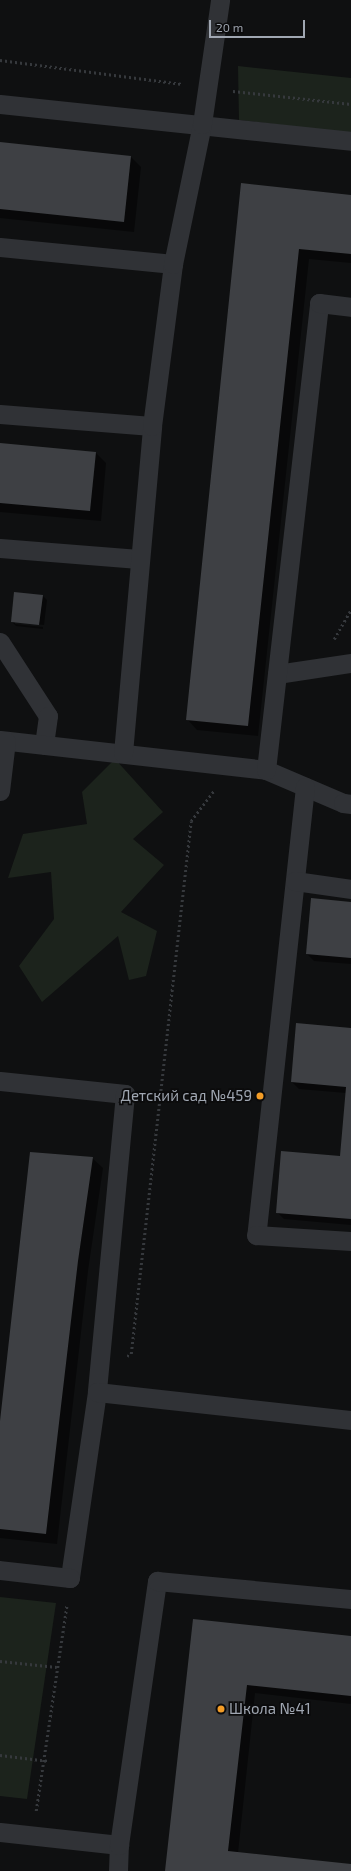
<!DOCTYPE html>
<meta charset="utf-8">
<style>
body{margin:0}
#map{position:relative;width:351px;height:1871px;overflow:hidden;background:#0f1011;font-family:"Exo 2",sans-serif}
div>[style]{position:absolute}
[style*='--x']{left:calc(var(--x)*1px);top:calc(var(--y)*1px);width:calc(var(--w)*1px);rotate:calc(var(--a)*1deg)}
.green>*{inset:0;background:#1c231c}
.shadow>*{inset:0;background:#0007}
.building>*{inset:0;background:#3e4044}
.path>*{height:2.5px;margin-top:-1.25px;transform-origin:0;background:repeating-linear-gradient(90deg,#36393d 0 2px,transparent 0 5px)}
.lane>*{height:19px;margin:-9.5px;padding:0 9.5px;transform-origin:9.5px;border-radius:9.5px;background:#303236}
.dots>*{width:11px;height:11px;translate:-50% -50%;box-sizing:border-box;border:2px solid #0b0b0c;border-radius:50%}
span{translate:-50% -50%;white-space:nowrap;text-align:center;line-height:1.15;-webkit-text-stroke:3.5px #0b0b0c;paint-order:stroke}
.poi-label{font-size:15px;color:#a0a7b2}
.right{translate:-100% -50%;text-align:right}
.left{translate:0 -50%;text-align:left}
.scale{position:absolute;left:209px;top:20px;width:96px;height:18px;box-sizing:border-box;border:2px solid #a0a7b2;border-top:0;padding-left:5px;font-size:12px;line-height:14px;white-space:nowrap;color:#a0a7b2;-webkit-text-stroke:3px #0b0b0c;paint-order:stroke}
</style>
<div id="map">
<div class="green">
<i style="clip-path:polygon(238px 66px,351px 78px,351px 133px,239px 120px)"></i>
<i style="clip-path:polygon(115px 759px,163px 812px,133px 839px,164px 865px,121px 912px,157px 931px,146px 976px,129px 980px,118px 936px,42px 1002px,19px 966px,54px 919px,51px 872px,8px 878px,23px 834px,87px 824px,82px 792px)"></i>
<i style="clip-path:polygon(0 1597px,56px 1603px,27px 1799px,0 1796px)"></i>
</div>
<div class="shadow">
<i style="clip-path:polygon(0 143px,131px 157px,141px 167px,134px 232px,0 218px)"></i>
<i style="clip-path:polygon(242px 184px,351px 196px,351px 263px,309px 259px,258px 736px,197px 730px,187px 719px)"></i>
<i style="clip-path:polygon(0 444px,96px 453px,106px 463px,101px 521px,0 512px)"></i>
<i style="clip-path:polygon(43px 596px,47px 600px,44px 625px,15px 622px,15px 624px,43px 627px,43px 629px,16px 626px,12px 622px)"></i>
<i style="clip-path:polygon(351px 903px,351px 964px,314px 961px,307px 954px)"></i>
<i style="clip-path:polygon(351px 1029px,351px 1225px,284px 1219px,277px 1212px,341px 1157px,346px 1093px,299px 1089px,292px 1082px)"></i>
<i style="clip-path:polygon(92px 1158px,103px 1168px,88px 1271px,57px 1544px,0 1538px,0 1429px)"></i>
<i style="clip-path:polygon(194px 1620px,351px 1637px,351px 1704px,255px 1693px,238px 1853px,351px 1865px,351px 1871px,166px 1871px)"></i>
</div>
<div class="building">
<i style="clip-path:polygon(0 142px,131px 156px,124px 222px,0 209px)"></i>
<i style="clip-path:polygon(241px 183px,351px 195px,351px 254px,299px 249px,248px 726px,186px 720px)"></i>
<i style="clip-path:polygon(0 443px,96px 452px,90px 511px,0 503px)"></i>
<i style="clip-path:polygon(14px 592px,43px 595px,39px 625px,11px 622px)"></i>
<i style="clip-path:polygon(311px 898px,351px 902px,351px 958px,306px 954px)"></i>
<i style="clip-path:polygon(296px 1023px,351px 1028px,351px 1219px,276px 1213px,281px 1151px,340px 1156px,346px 1087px,291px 1082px)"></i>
<i style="clip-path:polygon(30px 1152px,93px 1157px,78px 1261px,46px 1534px,0 1529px,0 1421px)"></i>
<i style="clip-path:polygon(193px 1619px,351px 1636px,351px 1696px,247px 1685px,228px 1851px,351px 1864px,351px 1871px,165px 1871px)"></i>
</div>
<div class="path">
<i style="--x:0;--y:60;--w:184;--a:7.5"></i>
<i style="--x:233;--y:91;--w:119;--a:6.3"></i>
<i style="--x:334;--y:639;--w:34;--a:-60"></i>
<i style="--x:127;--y:1356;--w:4;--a:-27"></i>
<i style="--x:131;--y:1354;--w:536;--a:-83.58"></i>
<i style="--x:191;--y:821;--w:38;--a:-53"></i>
<i style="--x:0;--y:1661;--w:57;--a:6"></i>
<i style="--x:0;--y:1755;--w:49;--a:7"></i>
<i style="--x:36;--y:1811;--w:209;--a:-81.5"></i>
</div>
<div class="lane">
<i style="--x:0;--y:104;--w:353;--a:6"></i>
<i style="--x:0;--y:247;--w:174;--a:5.6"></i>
<i style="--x:0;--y:414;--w:152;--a:4.5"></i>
<i style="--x:0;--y:548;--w:139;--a:4.5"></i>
<i style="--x:0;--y:642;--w:88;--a:57"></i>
<i style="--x:48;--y:716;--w:29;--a:98"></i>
<i style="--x:277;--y:674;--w:75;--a:-8.5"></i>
<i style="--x:0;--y:740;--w:268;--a:6.4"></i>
<i style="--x:266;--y:770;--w:84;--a:23.2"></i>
<i style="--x:343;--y:803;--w:8;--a:7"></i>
<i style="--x:123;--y:753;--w:328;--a:-84.9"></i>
<i style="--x:152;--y:426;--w:163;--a:-82.6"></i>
<i style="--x:173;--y:264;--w:143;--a:-78.3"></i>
<i style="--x:202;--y:124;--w:125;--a:-81.7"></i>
<i style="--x:266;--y:770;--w:470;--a:-83.5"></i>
<i style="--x:319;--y:303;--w:32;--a:7"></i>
<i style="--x:305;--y:787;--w:451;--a:96.2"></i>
<i style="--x:256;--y:1235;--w:95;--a:3.6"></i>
<i style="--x:0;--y:791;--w:50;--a:-83.2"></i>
<i style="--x:295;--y:881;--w:57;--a:8.1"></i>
<i style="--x:0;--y:1081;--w:126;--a:5.9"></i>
<i style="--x:125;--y:1094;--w:299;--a:95.4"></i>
<i style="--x:97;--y:1392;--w:188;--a:98.3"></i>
<i style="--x:70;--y:1578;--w:70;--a:-173.5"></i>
<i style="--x:97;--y:1392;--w:256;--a:6.3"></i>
<i style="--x:0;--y:1832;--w:120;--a:6.2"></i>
<i style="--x:118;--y:1871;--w:26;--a:-88"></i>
<i style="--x:119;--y:1845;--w:267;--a:-81.8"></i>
<i style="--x:157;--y:1581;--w:195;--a:5.3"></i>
</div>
<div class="dots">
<i style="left:260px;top:1096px;background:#f39c26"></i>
<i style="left:221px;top:1709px;background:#f39c26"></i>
</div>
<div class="poi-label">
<span class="right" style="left:252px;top:1096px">Детский сад №459</span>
<span class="left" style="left:229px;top:1709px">Школа №41</span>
</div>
<div class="scale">20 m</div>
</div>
